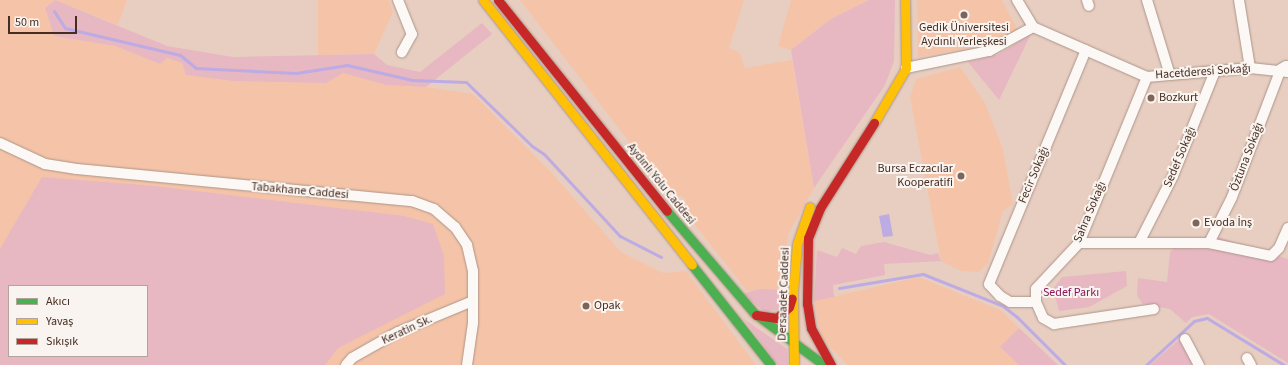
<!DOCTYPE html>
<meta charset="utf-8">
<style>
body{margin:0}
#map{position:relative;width:1288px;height:365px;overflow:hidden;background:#e8cec0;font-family:"Source Sans 3",sans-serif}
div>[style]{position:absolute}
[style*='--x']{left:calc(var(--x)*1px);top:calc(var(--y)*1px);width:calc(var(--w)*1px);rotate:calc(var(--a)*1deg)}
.built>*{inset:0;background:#f5c4a8}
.green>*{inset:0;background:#e7b7c2}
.water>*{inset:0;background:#bdabe4}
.stream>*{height:3px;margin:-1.5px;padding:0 1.5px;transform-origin:1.5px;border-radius:1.5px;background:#bdabe4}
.roads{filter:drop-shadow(0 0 1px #ac958a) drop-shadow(0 0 1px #ac958a)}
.street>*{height:10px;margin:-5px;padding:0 5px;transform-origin:5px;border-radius:5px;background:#fcf8f6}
.fast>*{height:9px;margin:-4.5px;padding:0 4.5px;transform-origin:4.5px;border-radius:4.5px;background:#4caf50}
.slow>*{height:9px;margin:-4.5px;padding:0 4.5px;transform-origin:4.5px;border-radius:4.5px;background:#ffc107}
.jam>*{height:9px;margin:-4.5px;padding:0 4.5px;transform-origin:4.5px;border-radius:4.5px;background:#c62828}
.dots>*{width:11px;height:11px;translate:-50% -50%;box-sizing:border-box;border:2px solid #faf4f0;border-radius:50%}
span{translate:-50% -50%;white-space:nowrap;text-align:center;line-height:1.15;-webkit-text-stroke:4px #faf4f0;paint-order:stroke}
.poi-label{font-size:12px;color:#452d20}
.left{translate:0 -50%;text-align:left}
.right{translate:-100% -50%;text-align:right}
.street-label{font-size:12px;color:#452d20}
.park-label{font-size:12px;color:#87195a}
.legend{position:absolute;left:8px;top:285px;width:140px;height:72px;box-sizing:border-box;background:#faf4f0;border:1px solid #b2a49d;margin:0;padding:5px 7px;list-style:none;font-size:12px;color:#452d20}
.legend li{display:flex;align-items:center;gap:8px;height:20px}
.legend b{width:20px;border:1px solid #b2a49d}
.scale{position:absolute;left:8px;top:16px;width:69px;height:18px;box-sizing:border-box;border:2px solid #452d20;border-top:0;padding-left:5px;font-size:12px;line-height:14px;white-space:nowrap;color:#452d20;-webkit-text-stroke:3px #faf4f0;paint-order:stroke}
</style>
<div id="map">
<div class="built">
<i style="clip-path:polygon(evenodd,0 0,55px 0,45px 8px,54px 36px,115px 46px,160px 64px,167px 58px,182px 63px,326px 83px,343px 73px,386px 85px,426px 87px,473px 94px,550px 171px,621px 252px,663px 273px,686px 271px,756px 365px,0 365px,0 0,9px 286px,147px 286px,147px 356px,9px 356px,9px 286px)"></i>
<i style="clip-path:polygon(55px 0,127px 0,118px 25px)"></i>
<i style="clip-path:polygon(318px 0,389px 0,393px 12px,374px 54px,318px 55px)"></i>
<i style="clip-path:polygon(520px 0,744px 0,729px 48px,740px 53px,745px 68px,792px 60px,814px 188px,788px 235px,785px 290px,747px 291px,681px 207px,686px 201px,682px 196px,671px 196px)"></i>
<i style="clip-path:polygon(791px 0,869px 0,831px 19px,791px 50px,778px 46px)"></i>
<i style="clip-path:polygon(917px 0,1002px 0,1018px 30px,988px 45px,918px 57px)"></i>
<i style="clip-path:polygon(960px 67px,985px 103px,1003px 149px,1013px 204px,1003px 211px,988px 263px,979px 272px,961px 271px,941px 261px,910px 97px,916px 79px)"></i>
<i style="clip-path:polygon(919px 277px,1000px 310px,1019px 328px,1001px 347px,1019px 365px,847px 365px,821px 337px,814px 301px)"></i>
</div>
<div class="green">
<i style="clip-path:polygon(55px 0,167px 46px,233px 57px,374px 54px,387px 65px,420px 72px,482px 23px,492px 34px,426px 87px,386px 85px,343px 73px,326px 83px,234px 81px,186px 75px,182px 63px,167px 58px,160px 64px,115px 46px,54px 36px,45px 8px)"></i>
<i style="clip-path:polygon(869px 0,895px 0,894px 61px,885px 85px,814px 188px,791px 50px,831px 19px)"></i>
<i style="clip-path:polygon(1031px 34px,999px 100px,968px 62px,999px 54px)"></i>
<i style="clip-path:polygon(evenodd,42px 177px,155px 186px,404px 216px,433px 224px,444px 256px,445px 294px,338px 348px,325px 365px,0 365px,0 249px,42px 177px,9px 286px,147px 286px,147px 356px,9px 356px,9px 286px)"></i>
<i style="clip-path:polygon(1218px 237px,1288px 259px,1288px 363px,1209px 314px,1192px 317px,1186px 323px,1170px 309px,1143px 304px,1137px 296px,1138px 278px,1167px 282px,1170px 252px,1174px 248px,1211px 249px)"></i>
<i style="clip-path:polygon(884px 242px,930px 255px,938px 253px,941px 261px,884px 264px,885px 275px,833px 285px,834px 297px,814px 301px,817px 250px,837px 257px,842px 248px,856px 254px,861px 246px)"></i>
<i style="clip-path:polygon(1126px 271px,1127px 286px,1089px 307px,1059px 311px,1053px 289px,1062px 277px)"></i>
<i style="clip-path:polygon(759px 289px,785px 290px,785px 308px,765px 312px,743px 294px)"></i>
<i style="clip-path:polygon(744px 319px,787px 349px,788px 365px,778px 365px)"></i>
<i style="clip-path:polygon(1019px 328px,1058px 365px,1019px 365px,1000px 347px)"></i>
<i style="clip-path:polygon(1181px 338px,1196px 365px,1150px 365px)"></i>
</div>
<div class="water">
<i style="clip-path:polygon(889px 214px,893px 236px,883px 237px,879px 216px)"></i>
</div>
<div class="stream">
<i style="--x:54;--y:11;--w:20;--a:57"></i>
<i style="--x:65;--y:28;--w:118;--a:13.2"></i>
<i style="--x:180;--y:55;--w:21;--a:39"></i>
<i style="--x:196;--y:68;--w:100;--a:2.9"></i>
<i style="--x:296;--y:73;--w:52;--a:-8.9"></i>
<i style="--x:347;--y:65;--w:67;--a:13"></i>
<i style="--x:412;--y:80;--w:54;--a:2.1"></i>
<i style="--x:466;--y:82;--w:92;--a:44.1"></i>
<i style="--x:532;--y:146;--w:14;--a:34"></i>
<i style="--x:544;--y:154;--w:112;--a:47.2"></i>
<i style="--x:620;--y:236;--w:46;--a:27.1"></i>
<i style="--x:839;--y:288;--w:85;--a:-9.5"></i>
<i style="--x:923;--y:274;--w:86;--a:21.8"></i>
<i style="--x:1003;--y:306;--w:18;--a:38"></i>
<i style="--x:1017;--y:317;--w:68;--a:45"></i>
<i style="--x:1146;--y:365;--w:65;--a:-42.5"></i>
<i style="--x:1194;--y:321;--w:13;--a:-13"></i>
<i style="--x:1207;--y:318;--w:90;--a:31.4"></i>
</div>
<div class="roads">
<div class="street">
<i style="--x:398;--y:0;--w:37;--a:68"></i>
<i style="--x:412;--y:34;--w:21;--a:119"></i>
<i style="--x:1017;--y:0;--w:31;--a:59"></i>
<i style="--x:1087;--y:0;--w:6;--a:72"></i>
<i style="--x:1147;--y:0;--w:78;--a:73"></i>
<i style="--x:1239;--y:0;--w:69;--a:80.8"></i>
<i style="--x:1033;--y:27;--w:124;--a:23.7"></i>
<i style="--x:1147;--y:77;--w:103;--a:-5"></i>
<i style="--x:1250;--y:68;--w:38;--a:6"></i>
<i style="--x:906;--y:68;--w:85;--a:-11.6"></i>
<i style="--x:989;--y:51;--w:50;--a:-28.6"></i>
<i style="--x:1147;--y:77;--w:179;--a:112.3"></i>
<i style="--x:1079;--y:243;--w:63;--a:133.1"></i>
<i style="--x:1036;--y:289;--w:13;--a:90"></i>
<i style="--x:1036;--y:302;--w:17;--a:66"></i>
<i style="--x:1043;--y:318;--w:13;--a:29"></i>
<i style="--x:1054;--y:324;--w:101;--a:-8.5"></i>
<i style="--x:0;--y:143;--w:50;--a:25"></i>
<i style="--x:45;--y:164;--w:32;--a:9"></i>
<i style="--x:77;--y:169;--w:337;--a:5.5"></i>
<i style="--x:412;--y:201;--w:23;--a:20"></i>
<i style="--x:434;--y:209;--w:28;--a:41"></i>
<i style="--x:455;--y:227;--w:22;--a:56"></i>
<i style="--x:467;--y:245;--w:27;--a:77"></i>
<i style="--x:473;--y:271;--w:52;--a:90"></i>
<i style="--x:473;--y:323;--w:42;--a:98.1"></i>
<i style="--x:1140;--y:241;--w:73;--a:-63.1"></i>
<i style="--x:1173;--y:176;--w:113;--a:-68.2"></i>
<i style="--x:1079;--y:243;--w:130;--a:0"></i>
<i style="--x:1209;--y:243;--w:63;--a:11.8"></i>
<i style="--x:1271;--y:256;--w:11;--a:-45"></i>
<i style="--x:1279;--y:248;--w:22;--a:-66"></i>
<i style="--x:1209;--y:243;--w:51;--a:-63.4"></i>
<i style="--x:1232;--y:197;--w:137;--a:-69.1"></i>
<i style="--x:1281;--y:69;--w:6;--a:-31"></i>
<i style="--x:1036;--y:302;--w:26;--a:180"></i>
<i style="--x:1010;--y:302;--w:12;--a:-149"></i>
<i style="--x:1000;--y:296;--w:16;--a:-133"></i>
<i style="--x:989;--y:284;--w:253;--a:-67.5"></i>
<i style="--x:1185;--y:339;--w:30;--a:62"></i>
<i style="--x:1247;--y:358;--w:8;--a:60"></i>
<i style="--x:346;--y:365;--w:9;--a:-49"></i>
<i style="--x:352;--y:358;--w:53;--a:-29.5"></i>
<i style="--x:398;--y:332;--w:81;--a:-22.5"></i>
</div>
<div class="fast">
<i style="--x:667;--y:211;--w:134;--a:49.5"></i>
<i style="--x:754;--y:313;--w:87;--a:36.6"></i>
<i style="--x:692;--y:265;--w:127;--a:51.7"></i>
</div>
<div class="slow">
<i style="--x:483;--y:0;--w:337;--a:51.7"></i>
<i style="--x:874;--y:123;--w:64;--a:-59.8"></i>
<i style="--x:906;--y:68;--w:68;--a:-90.8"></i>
<i style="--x:794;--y:365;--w:73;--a:-90.8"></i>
<i style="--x:793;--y:292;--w:48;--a:-85.2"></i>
<i style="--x:797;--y:244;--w:39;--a:-71"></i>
</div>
<div class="jam">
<i style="--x:498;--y:0;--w:270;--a:51.3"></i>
<i style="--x:756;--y:315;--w:21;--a:8"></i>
<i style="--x:777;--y:318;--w:16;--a:-43"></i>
<i style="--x:789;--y:307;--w:9;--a:-72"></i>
<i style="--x:831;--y:365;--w:42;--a:-118.4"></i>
<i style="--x:811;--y:328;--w:24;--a:-99"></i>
<i style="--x:807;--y:304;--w:66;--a:-89.1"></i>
<i style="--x:808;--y:238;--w:32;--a:-68"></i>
<i style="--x:820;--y:208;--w:101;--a:-57.6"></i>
</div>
</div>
<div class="dots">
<i style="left:964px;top:15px;background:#7e6558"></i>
<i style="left:1151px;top:98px;background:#7e6558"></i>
<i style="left:961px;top:176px;background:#7e6558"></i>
<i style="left:1196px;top:223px;background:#7e6558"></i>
<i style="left:586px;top:306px;background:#7e6558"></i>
</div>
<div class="poi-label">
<span style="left:964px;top:35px">Gedik Üniversitesi<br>Aydınlı Yerleşkesi</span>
<span class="left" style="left:1159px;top:98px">Bozkurt</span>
<span class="right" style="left:953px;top:176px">Bursa Eczacılar<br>Kooperatifi</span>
<span class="left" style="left:1204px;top:223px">Evoda İnş</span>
<span class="left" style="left:594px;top:306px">Opak</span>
</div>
<div class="street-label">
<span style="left:1203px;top:72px;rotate:-4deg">Hacetderesi Sokağı</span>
<span style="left:1180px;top:157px;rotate:-67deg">Sedef Sokağı</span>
<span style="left:1247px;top:157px;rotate:-69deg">Öztuna Sokağı</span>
<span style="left:1034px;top:175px;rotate:-67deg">Fecir Sokağı</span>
<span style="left:661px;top:184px;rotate:51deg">Aydınlı Yolu Caddesi</span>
<span style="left:300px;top:191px;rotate:5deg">Tabakhane Caddesi</span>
<span style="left:1090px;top:212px;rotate:-67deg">Sahra Sokağı</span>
<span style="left:784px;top:294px;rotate:-88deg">Dersaadet Caddesi</span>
<span style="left:407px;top:330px;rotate:-25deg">Keratin Sk.</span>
</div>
<div class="park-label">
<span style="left:1071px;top:293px">Sedef Parkı</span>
</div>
<ul class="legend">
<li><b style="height:5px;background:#4caf50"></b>Akıcı</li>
<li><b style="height:5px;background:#ffc107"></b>Yavaş</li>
<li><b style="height:5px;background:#c62828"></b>Sıkışık</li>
</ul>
<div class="scale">50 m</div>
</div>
